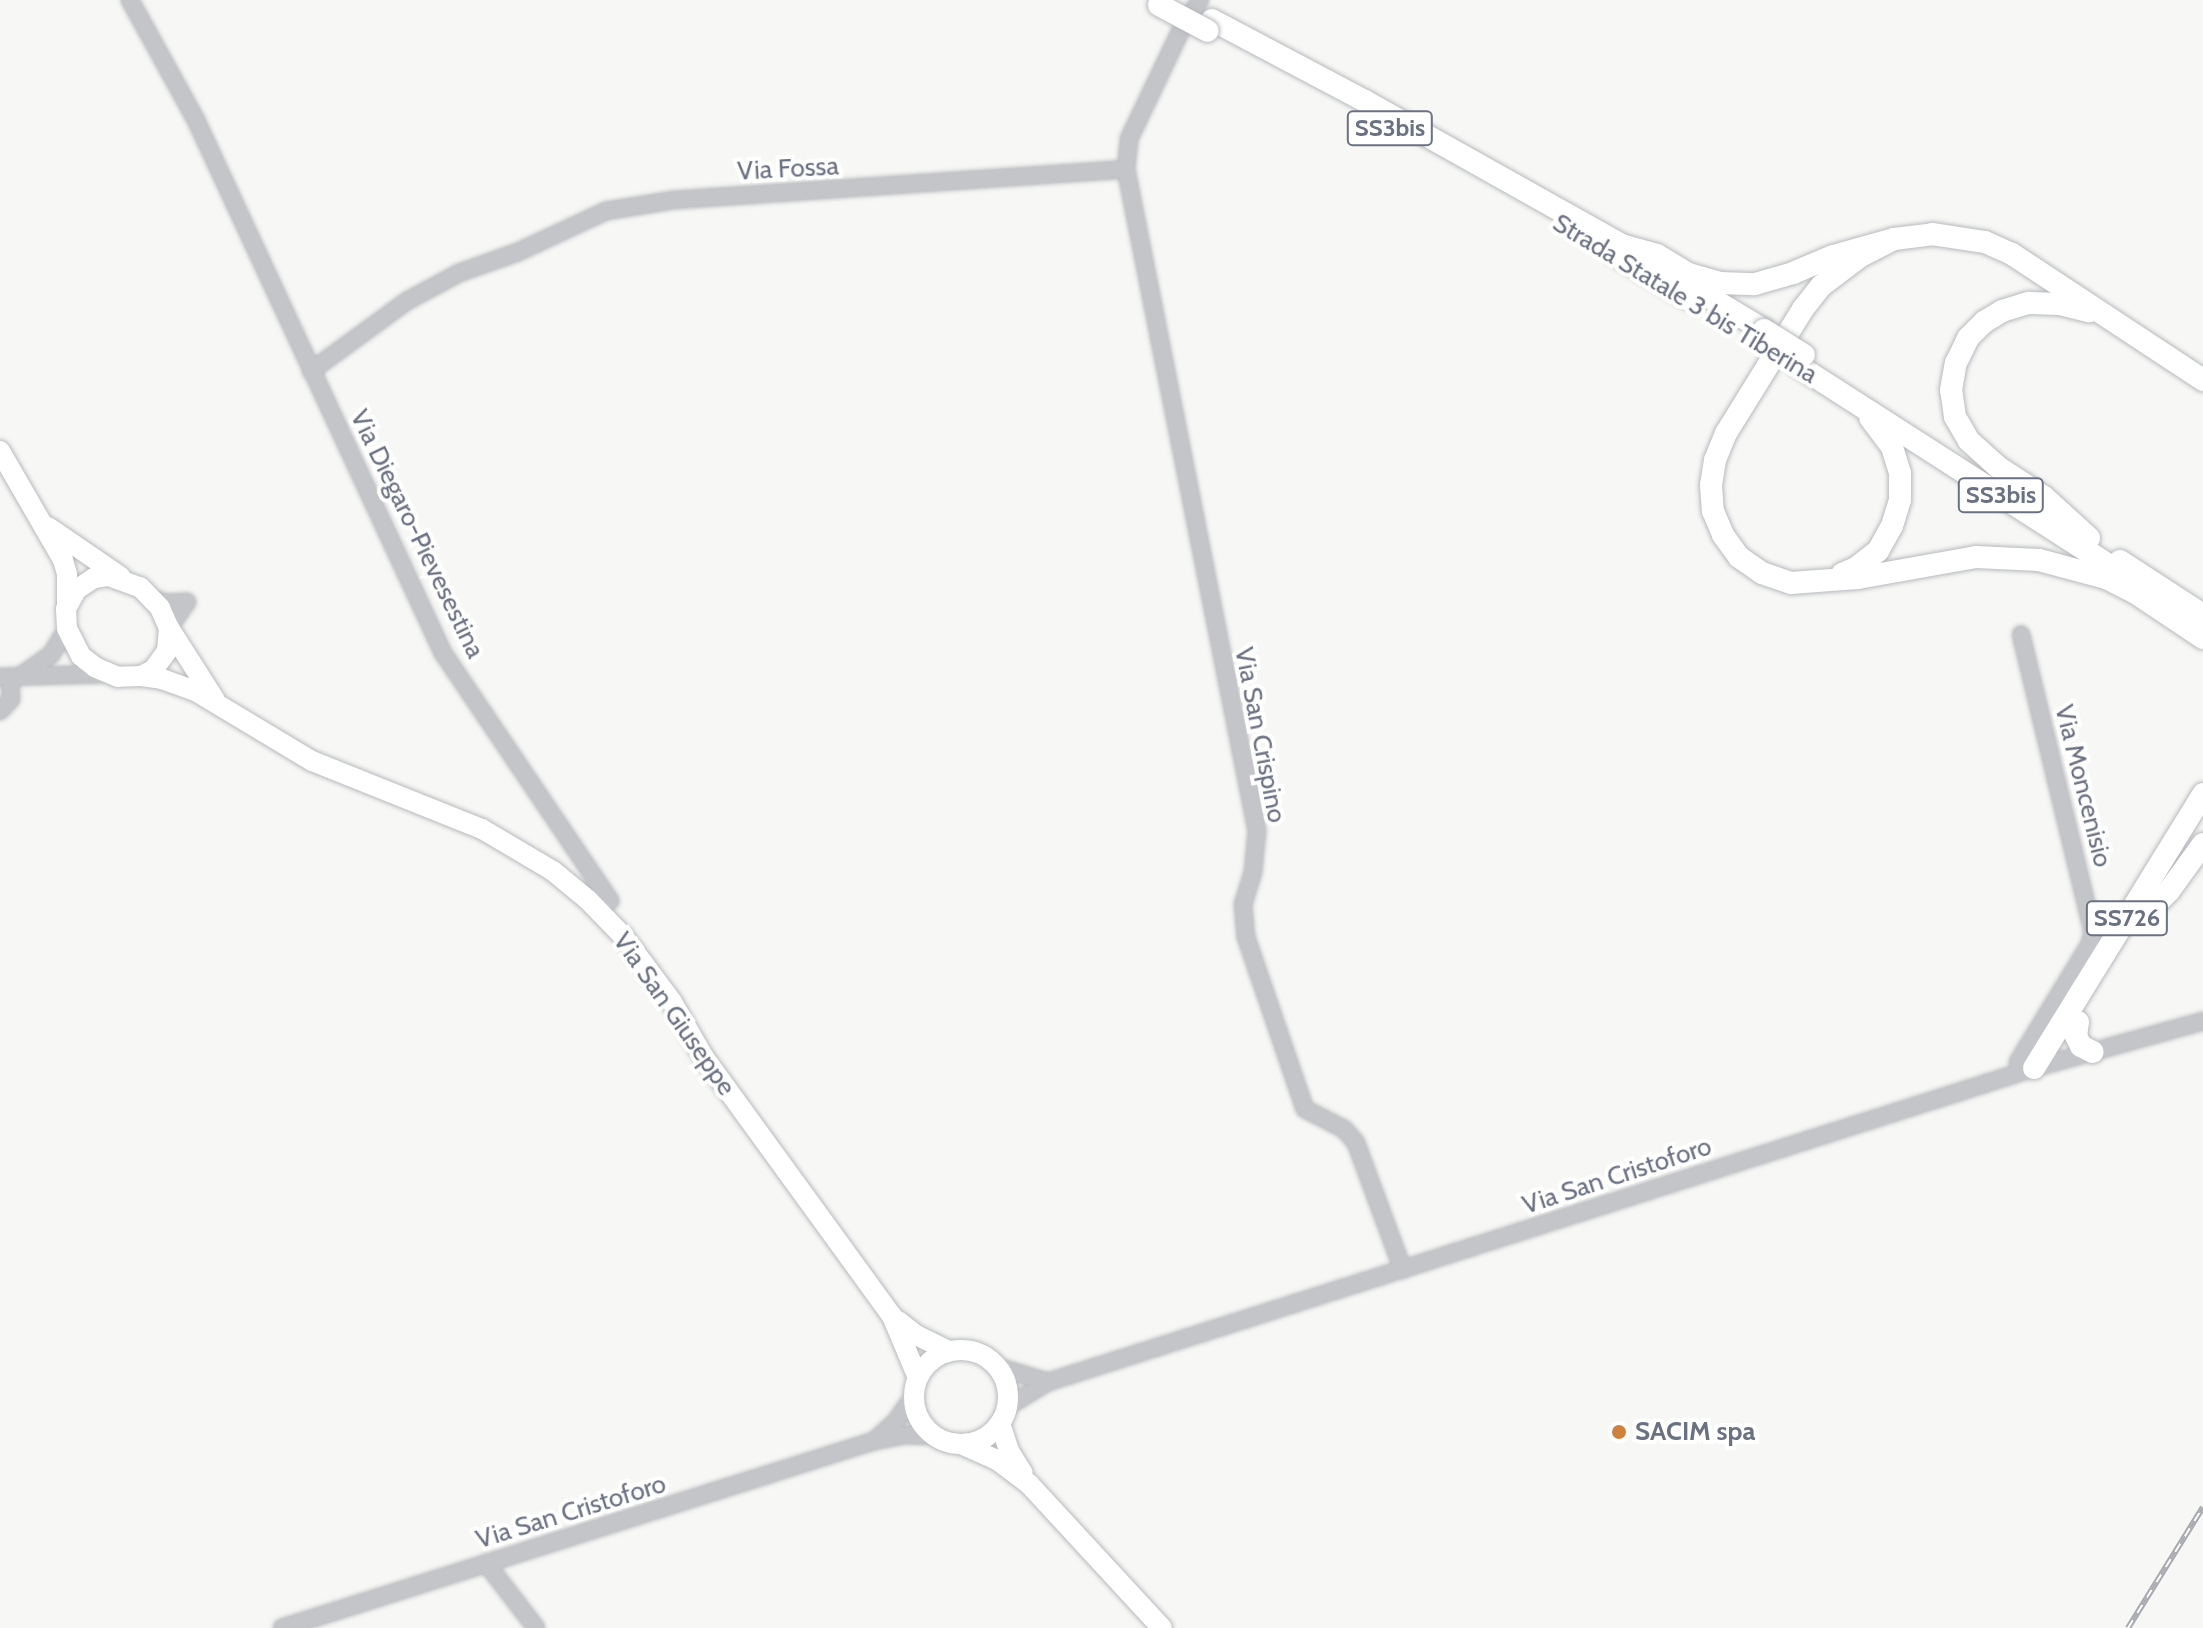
<!DOCTYPE html>
<style>
body{margin:0}
#map{position:relative;width:2203px;height:1628px;overflow:hidden;background:#f7f7f5;font-family:Cabin,sans-serif}
div>[style]{position:absolute}
[style*='--x']{left:calc(var(--x)*1px);top:calc(var(--y)*1px);width:calc(var(--w)*1px);rotate:calc(var(--a)*1deg)}
.roads{filter:drop-shadow(0 0 2px #b7b9bd) drop-shadow(0 0 2px #b7b9bd)}
.minor>*{height:16px;margin:-8px;padding:0 8px;transform-origin:8px;border-radius:8px;background:#c4c5c9}
.major>*{height:20px;margin:-10px;padding:0 10px;transform-origin:10px;border-radius:10px;background:#fff}
.major>.ring{margin:-10px;padding:0;box-sizing:content-box;background:none;border:20px solid #fff;border-radius:50%}
.highway>*{height:22px;margin:-11px;padding:0 11px;transform-origin:11px;border-radius:11px;background:#fff}
.rail>*{height:6px;margin-top:-3px;transform-origin:0;background:repeating-linear-gradient(90deg,#fff 0 9px,#a7a9af 0 18px);box-sizing:border-box;border-block:2px solid #a7a9af}
.bridges{filter:drop-shadow(0 0 2px #b6b8bc) drop-shadow(0 0 2px #b6b8bc)}
.highway-bridge>*{height:22px;margin:-11px;padding:0 11px;transform-origin:11px;border-radius:11px;background:#fff}
.dots>*{width:22px;height:22px;translate:-50% -50%;box-sizing:border-box;border:4px solid #fff;border-radius:50%}
span{translate:-50% -50%;white-space:nowrap;text-align:center;line-height:1.15;-webkit-text-stroke:8px #fff;paint-order:stroke}
.shield-label span{padding:2px 6px;background:#fff;border:2px solid;border-radius:6px;-webkit-text-stroke-width:0}
.shield-label{font-size:24px;color:#6a7182;font-weight:700}
.street-label{font-size:26px;color:#6a7182}
.poi-label{font-size:26px;color:#6a7182;font-weight:700}
.left{translate:0 -50%;text-align:left}
</style>
<div id="map">
<div class="roads">
<div class="minor">
<i style="--x:130;--y:0;--w:135;--a:61.2"></i>
<i style="--x:195;--y:118;--w:590;--a:65.13"></i>
<i style="--x:443;--y:653;--w:299;--a:56"></i>
<i style="--x:1126;--y:169;--w:675;--a:78.81"></i>
<i style="--x:1257;--y:831;--w:41;--a:95.6"></i>
<i style="--x:1253;--y:872;--w:34;--a:107"></i>
<i style="--x:1243;--y:904;--w:33;--a:85"></i>
<i style="--x:1246;--y:937;--w:182;--a:71.1"></i>
<i style="--x:1305;--y:1109;--w:44;--a:27.1"></i>
<i style="--x:1344;--y:1129;--w:18;--a:49"></i>
<i style="--x:1356;--y:1143;--w:135;--a:69.7"></i>
<i style="--x:311;--y:371;--w:119;--a:-36.1"></i>
<i style="--x:407;--y:301;--w:59;--a:-28.3"></i>
<i style="--x:459;--y:273;--w:63;--a:-19.6"></i>
<i style="--x:518;--y:252;--w:97;--a:-25"></i>
<i style="--x:606;--y:211;--w:69;--a:-9.2"></i>
<i style="--x:674;--y:200;--w:453;--a:-3.9"></i>
<i style="--x:1126;--y:169;--w:30;--a:-84"></i>
<i style="--x:1129;--y:139;--w:125;--a:-64.5"></i>
<i style="--x:1183;--y:26;--w:31;--a:-57"></i>
<i style="--x:152;--y:598;--w:15;--a:20"></i>
<i style="--x:166;--y:603;--w:21;--a:-3"></i>
<i style="--x:187;--y:602;--w:32;--a:125"></i>
<i style="--x:0;--y:677;--w:106;--a:-1.6"></i>
<i style="--x:19;--y:677;--w:39;--a:-35"></i>
<i style="--x:51;--y:655;--w:31;--a:-59"></i>
<i style="--x:0;--y:711;--w:16;--a:-47"></i>
<i style="--x:11;--y:699;--w:21;--a:-93"></i>
<i style="--x:2021;--y:1072;--w:10;--a:-107"></i>
<i style="--x:2018;--y:1062;--w:138;--a:-58.6"></i>
<i style="--x:2090;--y:944;--w:12;--a:-76"></i>
<i style="--x:2093;--y:932;--w:306;--a:-103.6"></i>
<i style="--x:998;--y:1367;--w:52;--a:16.7"></i>
<i style="--x:1007;--y:1407;--w:48;--a:-31.4"></i>
<i style="--x:1048;--y:1382;--w:1035;--a:-17.66"></i>
<i style="--x:2034;--y:1068;--w:175;--a:-15.5"></i>
<i style="--x:874;--y:1441;--w:30;--a:-42"></i>
<i style="--x:896;--y:1421;--w:32;--a:-55"></i>
<i style="--x:486;--y:1563;--w:82;--a:52.4"></i>
<i style="--x:282;--y:1628;--w:621;--a:-17.53"></i>
<i style="--x:874;--y:1441;--w:32;--a:-11"></i>
<i style="--x:905;--y:1435;--w:30;--a:2"></i>
</div>
<div class="major">
<i style="--x:0;--y:451;--w:126;--a:60"></i>
<i style="--x:63;--y:560;--w:15;--a:74"></i>
<i style="--x:67;--y:574;--w:31;--a:90"></i>
<i style="--x:48;--y:527;--w:88;--a:34.4"></i>
<i style="--x:109;--y:576;--w:33;--a:20"></i>
<i style="--x:140;--y:587;--w:29;--a:46"></i>
<i style="--x:160;--y:608;--w:22;--a:66"></i>
<i style="--x:169;--y:628;--w:23;--a:95"></i>
<i style="--x:167;--y:651;--w:24;--a:126"></i>
<i style="--x:153;--y:670;--w:13;--a:153"></i>
<i style="--x:141;--y:676;--w:23;--a:178"></i>
<i style="--x:118;--y:677;--w:25;--a:-157"></i>
<i style="--x:95;--y:667;--w:18;--a:-142"></i>
<i style="--x:81;--y:656;--w:31;--a:-117"></i>
<i style="--x:67;--y:628;--w:19;--a:-93"></i>
<i style="--x:66;--y:609;--w:21;--a:-62"></i>
<i style="--x:76;--y:590;--w:22;--a:-34"></i>
<i style="--x:94;--y:578;--w:15;--a:-8"></i>
<i style="--x:169;--y:628;--w:85;--a:57.4"></i>
<i style="--x:141;--y:676;--w:21;--a:8"></i>
<i style="--x:162;--y:679;--w:37;--a:20"></i>
<i style="--x:197;--y:692;--w:134;--a:31"></i>
<i style="--x:312;--y:761;--w:183;--a:21.8"></i>
<i style="--x:482;--y:829;--w:82;--a:30.6"></i>
<i style="--x:553;--y:871;--w:44;--a:39.5"></i>
<i style="--x:587;--y:899;--w:52;--a:45.8"></i>
<i style="--x:623;--y:936;--w:82;--a:53.4"></i>
<i style="--x:672;--y:1002;--w:62;--a:60.1"></i>
<i style="--x:703;--y:1056;--w:321;--a:54"></i>
<i style="--x:892;--y:1316;--w:67;--a:67.2"></i>
<i style="--x:898;--y:1321;--w:23;--a:38"></i>
<i style="--x:916;--y:1335;--w:37;--a:26"></i>
<i class="ring" style="left:914px;top:1350px;width:74px;height:74px"></i>
<i style="--x:1000;--y:1423;--w:29;--a:72"></i>
<i style="--x:1009;--y:1451;--w:26;--a:58"></i>
<i style="--x:961;--y:1444;--w:39;--a:24"></i>
<i style="--x:997;--y:1460;--w:40;--a:37"></i>
<i style="--x:1029;--y:1484;--w:196;--a:47.3"></i>
</div>
<div class="highway">
<i style="--x:1212;--y:20;--w:173;--a:27.9"></i>
<i style="--x:1365;--y:101;--w:311;--a:29.3"></i>
<i style="--x:1894;--y:239;--w:36;--a:153"></i>
<i style="--x:1862;--y:255;--w:51;--a:142.9"></i>
<i style="--x:1821;--y:286;--w:29;--a:128"></i>
<i style="--x:1803;--y:309;--w:146;--a:121.8"></i>
<i style="--x:1726;--y:433;--w:29;--a:112"></i>
<i style="--x:1715;--y:460;--w:25;--a:99"></i>
<i style="--x:1711;--y:485;--w:26;--a:86"></i>
<i style="--x:1713;--y:511;--w:26;--a:67"></i>
<i style="--x:1723;--y:535;--w:27;--a:54"></i>
<i style="--x:1739;--y:557;--w:28;--a:35"></i>
<i style="--x:1762;--y:573;--w:31;--a:19"></i>
<i style="--x:1791;--y:583;--w:67;--a:-4.3"></i>
<i style="--x:1858;--y:578;--w:120;--a:-10.1"></i>
<i style="--x:1976;--y:557;--w:63;--a:2.7"></i>
<i style="--x:2039;--y:560;--w:69;--a:15"></i>
<i style="--x:2106;--y:578;--w:31;--a:27"></i>
<i style="--x:2134;--y:592;--w:83;--a:33.7"></i>
<i style="--x:1624;--y:246;--w:34;--a:15"></i>
<i style="--x:1657;--y:255;--w:37;--a:31"></i>
<i style="--x:1689;--y:274;--w:32;--a:16"></i>
<i style="--x:1720;--y:283;--w:35;--a:2"></i>
<i style="--x:1755;--y:284;--w:40;--a:-16"></i>
<i style="--x:1793;--y:273;--w:43;--a:-23"></i>
<i style="--x:1833;--y:256;--w:63;--a:-15.6"></i>
<i style="--x:1894;--y:239;--w:38;--a:-7"></i>
<i style="--x:1932;--y:234;--w:54;--a:8.6"></i>
<i style="--x:1985;--y:242;--w:30;--a:24"></i>
<i style="--x:2012;--y:254;--w:229;--a:33.4"></i>
<i style="--x:1615;--y:254;--w:85;--a:31.1"></i>
<i style="--x:1679;--y:279;--w:99;--a:31"></i>
<i style="--x:1797;--y:365;--w:394;--a:32.7"></i>
<i style="--x:2089;--y:538;--w:61;--a:-137.7"></i>
<i style="--x:2044;--y:497;--w:55;--a:-146.9"></i>
<i style="--x:1998;--y:467;--w:39;--a:-138"></i>
<i style="--x:1969;--y:441;--w:28;--a:-120"></i>
<i style="--x:1955;--y:417;--w:27;--a:-98"></i>
<i style="--x:1951;--y:390;--w:27;--a:-80"></i>
<i style="--x:1956;--y:363;--w:28;--a:-64"></i>
<i style="--x:1968;--y:338;--w:23;--a:-45"></i>
<i style="--x:1984;--y:322;--w:21;--a:-31"></i>
<i style="--x:2002;--y:311;--w:28;--a:-17"></i>
<i style="--x:2029;--y:303;--w:31;--a:2"></i>
<i style="--x:2060;--y:304;--w:30;--a:14"></i>
<i style="--x:2120;--y:561;--w:99;--a:33"></i>
<i style="--x:1842;--y:574;--w:15;--a:-23"></i>
<i style="--x:1856;--y:568;--w:28;--a:-38"></i>
<i style="--x:1878;--y:551;--w:29;--a:-61"></i>
<i style="--x:1892;--y:526;--w:27;--a:-73"></i>
<i style="--x:1900;--y:500;--w:27;--a:-90"></i>
<i style="--x:1900;--y:473;--w:27;--a:-107"></i>
<i style="--x:1892;--y:447;--w:36;--a:-127"></i>
<i style="--x:2141;--y:919;--w:40;--a:-45"></i>
<i style="--x:2169;--y:891;--w:58;--a:-54.1"></i>
<i style="--x:2078;--y:1022;--w:14;--a:98"></i>
<i style="--x:2076;--y:1036;--w:11;--a:63"></i>
<i style="--x:2081;--y:1046;--w:13;--a:27"></i>
<i style="--x:2034;--y:1068;--w:322;--a:-58.3"></i>
</div>
</div>
<div class="rail">
<i style="--x:2128;--y:1628;--w:142;--a:-58.2"></i>
</div>
<div class="bridges">
<div class="highway-bridge">
<i style="--x:1159;--y:5;--w:55;--a:28"></i>
<i style="--x:1764;--y:330;--w:47;--a:32"></i>
</div>
</div>
<div class="dots">
<i style="left:1619px;top:1432px;background:#d0813c"></i>
</div>
<div class="shield-label">
<span style="left:1390px;top:128px">SS3bis</span>
<span style="left:2001px;top:495px">SS3bis</span>
<span style="left:2127px;top:918px">SS726</span>
</div>
<div class="street-label">
<span style="left:788px;top:169px;rotate:-3deg">Via Fossa</span>
<span style="left:1685px;top:299px;rotate:31deg">Strada Statale 3 bis Tiberina</span>
<span style="left:417px;top:534px;rotate:64deg">Via Diegaro-Pievesestina</span>
<span style="left:1260px;top:735px;rotate:79deg">Via San Crispino</span>
<span style="left:2083px;top:786px;rotate:76deg">Via Moncenisio</span>
<span style="left:674px;top:1014px;rotate:55deg">Via San Giuseppe</span>
<span style="left:1617px;top:1176px;rotate:-18deg">Via San Cristoforo</span>
<span style="left:571px;top:1512px;rotate:-17deg">Via San Cristoforo</span>
</div>
<div class="poi-label">
<span class="left" style="left:1635px;top:1432px">SACIM spa</span>
</div>
</div>
